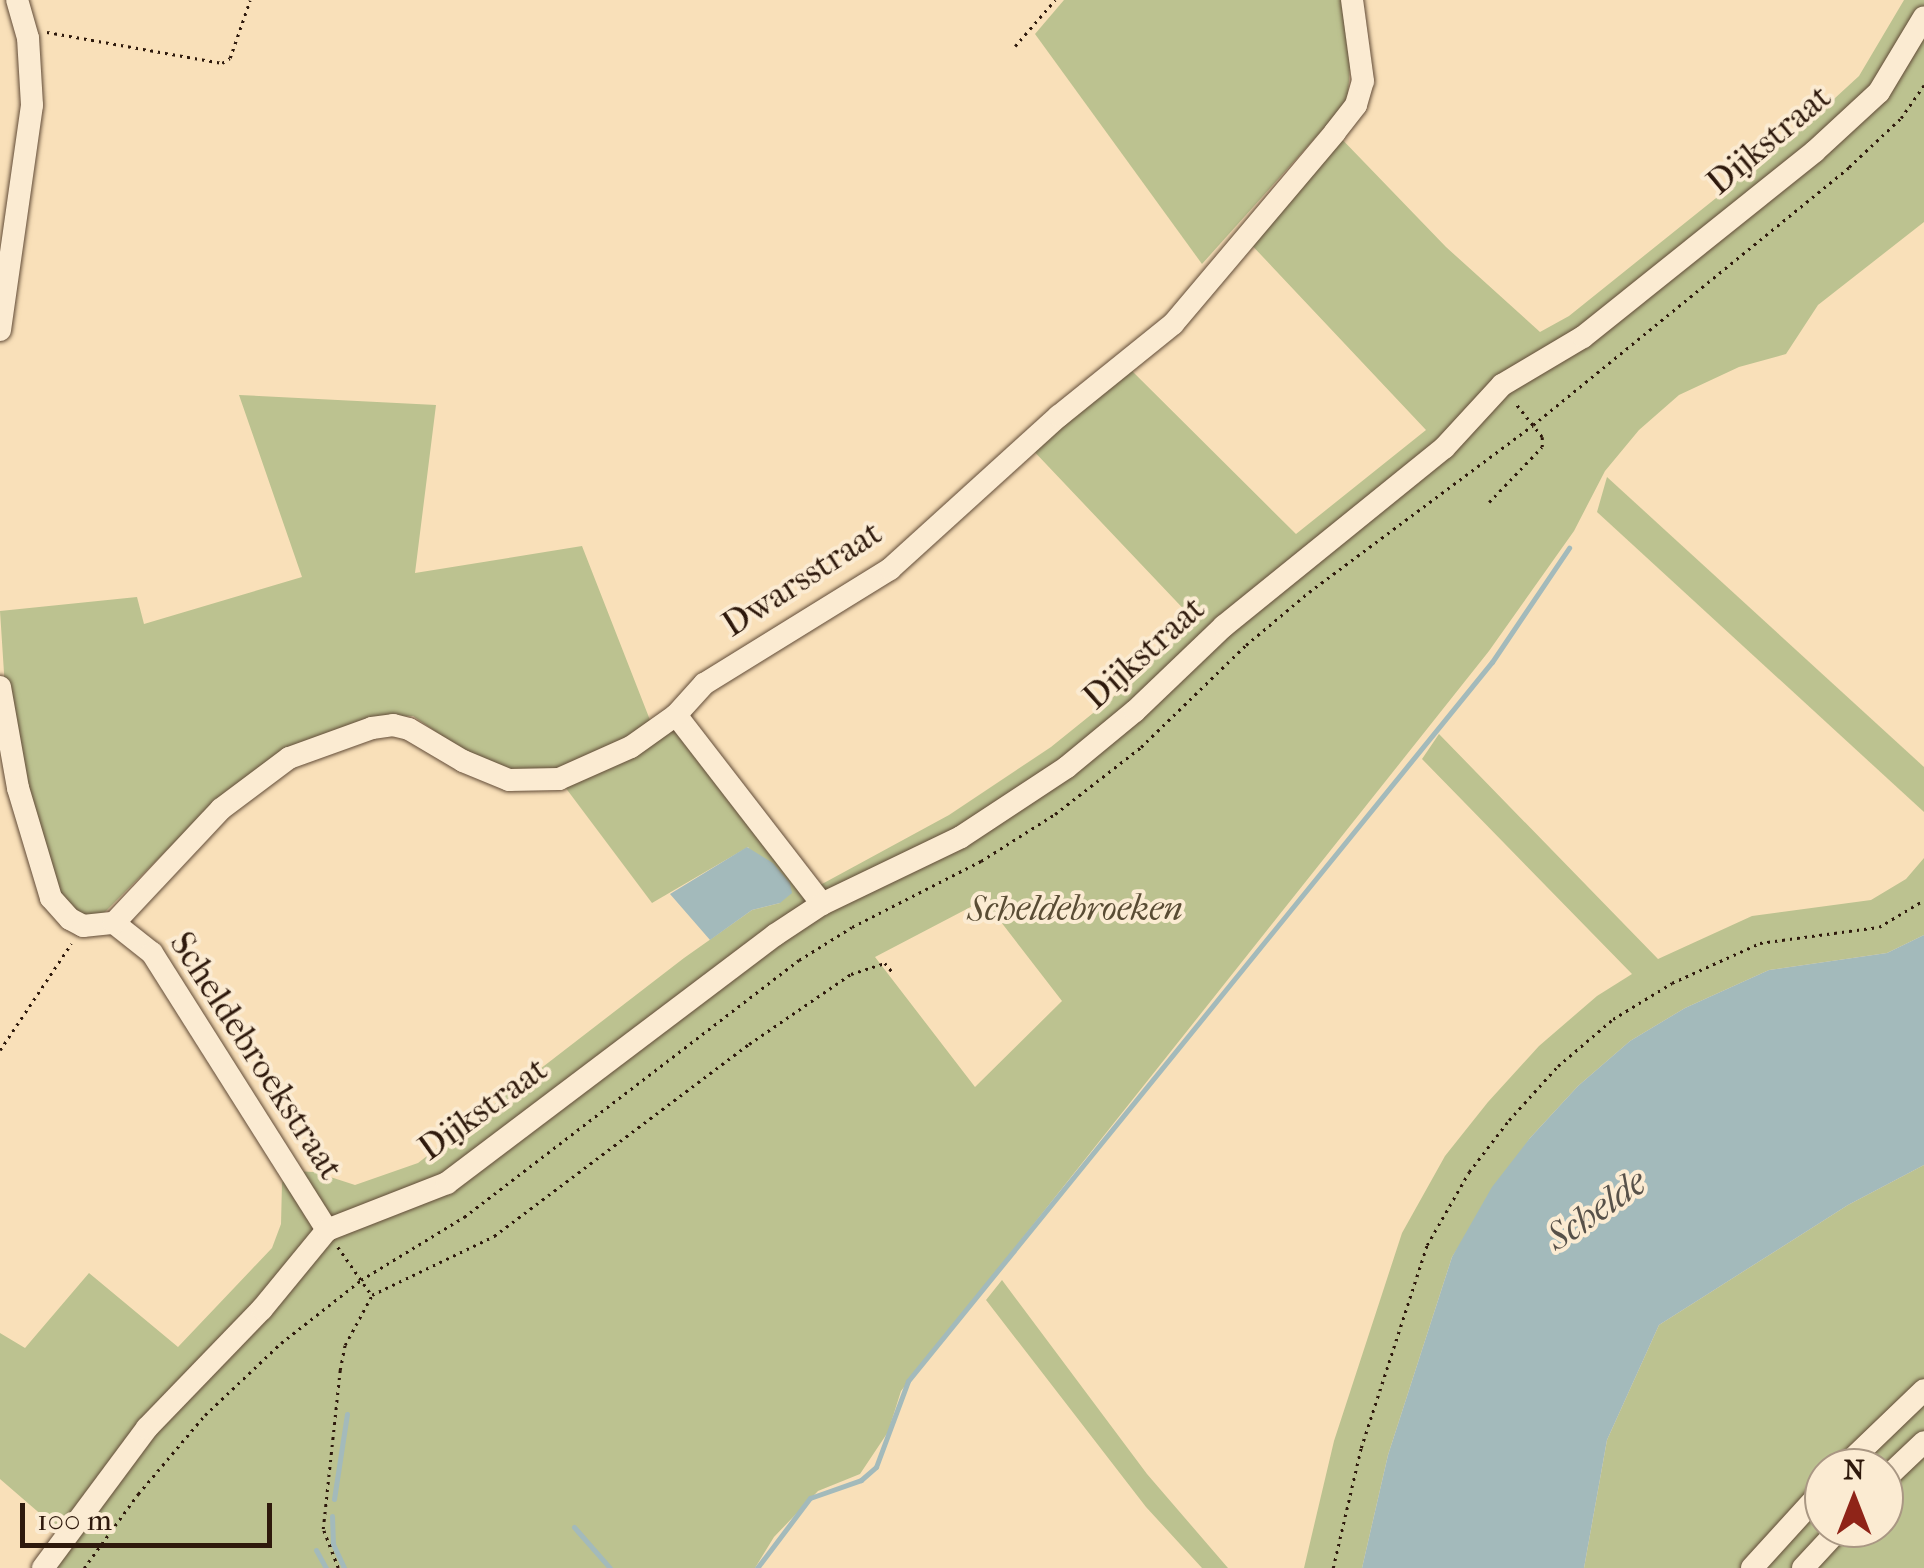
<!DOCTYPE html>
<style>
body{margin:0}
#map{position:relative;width:1924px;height:1568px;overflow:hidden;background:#f9e0b9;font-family:"IM FELL French Canon",serif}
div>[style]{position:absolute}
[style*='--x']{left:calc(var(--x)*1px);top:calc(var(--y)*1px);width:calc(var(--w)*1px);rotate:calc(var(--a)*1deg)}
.green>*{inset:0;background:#bcc290}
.water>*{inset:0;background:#a3babb}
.stream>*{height:5px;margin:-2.5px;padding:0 2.5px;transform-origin:2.5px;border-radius:2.5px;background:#a3babb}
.path>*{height:2.5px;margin-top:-1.25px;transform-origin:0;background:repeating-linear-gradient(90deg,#2e190c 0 2.5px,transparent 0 7.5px)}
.roads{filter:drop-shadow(0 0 2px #614b37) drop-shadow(0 0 2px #614b37)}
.minor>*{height:22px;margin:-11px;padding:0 11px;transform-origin:11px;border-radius:11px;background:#fbebd2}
span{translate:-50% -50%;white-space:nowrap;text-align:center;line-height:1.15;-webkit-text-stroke:8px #fbebd2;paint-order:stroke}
.street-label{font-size:35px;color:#2e190c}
.park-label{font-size:35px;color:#594c34;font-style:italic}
.water-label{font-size:38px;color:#575149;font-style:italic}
.north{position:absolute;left:1804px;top:1448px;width:100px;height:100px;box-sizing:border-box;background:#fbebd2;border:2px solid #a99783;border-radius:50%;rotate:0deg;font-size:28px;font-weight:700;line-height:40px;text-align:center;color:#2e190c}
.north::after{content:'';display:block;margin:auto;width:35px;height:45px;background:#8f2418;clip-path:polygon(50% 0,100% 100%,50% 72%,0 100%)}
.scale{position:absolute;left:20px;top:1503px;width:252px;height:45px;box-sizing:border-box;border:5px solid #2e190c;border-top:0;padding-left:12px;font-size:30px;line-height:35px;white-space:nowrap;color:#2e190c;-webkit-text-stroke:8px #fbebd2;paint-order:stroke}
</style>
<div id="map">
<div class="green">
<i style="clip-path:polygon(1064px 0,1341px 0,1351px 54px,1348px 94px,1342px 108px,1202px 264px,1035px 34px)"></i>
<i style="clip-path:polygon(evenodd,1904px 0,1924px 0,1924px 222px,1818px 305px,1786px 354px,1739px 367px,1679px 395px,1639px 430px,1605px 471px,1574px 531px,1489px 651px,901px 1391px,888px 1432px,860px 1474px,818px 1491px,774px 1537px,755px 1568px,43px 1568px,66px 1536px,0 1479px,0 1333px,25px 1348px,89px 1273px,178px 1347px,272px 1248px,281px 1224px,282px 1183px,289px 1171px,315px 1172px,355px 1185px,418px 1163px,684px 958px,752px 910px,780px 903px,748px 847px,652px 903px,559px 779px,676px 715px,811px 890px,949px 815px,1051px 747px,1118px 693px,1194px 620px,1028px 445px,1125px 364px,1296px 534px,1426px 430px,1246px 239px,1335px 132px,1446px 247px,1540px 332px,1569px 316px,1797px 133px,1859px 76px,1904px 0,984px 900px,1062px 1001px,975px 1087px,875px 957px,984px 900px)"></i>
<i style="clip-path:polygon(239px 395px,436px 405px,415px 573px,582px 546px,650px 720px,626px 740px,578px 764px,521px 774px,471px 756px,413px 716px,382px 718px,284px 751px,226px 791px,101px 916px,85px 919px,52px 883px,6px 704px,0 611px,137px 597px,144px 624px,302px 577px)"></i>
<i style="clip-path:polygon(1607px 477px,1924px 767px,1924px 812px,1597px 512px)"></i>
<i style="clip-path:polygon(1439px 734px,1658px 959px,1752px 916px,1871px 900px,1906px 879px,1924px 858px,1924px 935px,1887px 953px,1769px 970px,1685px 1008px,1630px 1041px,1578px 1086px,1530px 1138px,1452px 1257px,1388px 1455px,1362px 1568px,1304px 1568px,1334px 1441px,1402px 1233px,1445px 1156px,1488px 1102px,1539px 1046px,1597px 996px,1632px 974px,1422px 759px)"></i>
<i style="clip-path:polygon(evenodd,1924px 1165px,1924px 1568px,1584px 1568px,1607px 1440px,1659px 1325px,1848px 1205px,1924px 1165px,1824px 1468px,1884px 1468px,1884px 1528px,1824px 1528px,1824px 1468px)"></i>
<i style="clip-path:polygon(1002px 1280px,1147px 1474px,1228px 1568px,1202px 1568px,1146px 1507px,986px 1300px)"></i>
</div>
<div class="water">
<i style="clip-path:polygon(747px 847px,773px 863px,790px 883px,792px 893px,780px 903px,752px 910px,710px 940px,670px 894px)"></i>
<i style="clip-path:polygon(1924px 935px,1924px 1165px,1848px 1205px,1659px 1325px,1607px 1440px,1584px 1568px,1362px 1568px,1388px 1455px,1452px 1257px,1492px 1187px,1530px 1138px,1578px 1086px,1630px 1041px,1685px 1008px,1769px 970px,1887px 953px)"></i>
</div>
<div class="stream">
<i style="--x:334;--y:1499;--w:86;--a:-81.3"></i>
<i style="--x:332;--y:1516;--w:28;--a:88"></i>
<i style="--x:333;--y:1544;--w:26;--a:65"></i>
<i style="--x:574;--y:1527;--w:55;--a:48.7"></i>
<i style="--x:316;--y:1550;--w:21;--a:61"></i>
<i style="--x:757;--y:1568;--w:88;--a:-52.9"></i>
<i style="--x:810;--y:1498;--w:54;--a:-19.4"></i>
<i style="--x:861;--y:1480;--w:20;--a:-41"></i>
<i style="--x:876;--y:1467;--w:92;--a:-69.6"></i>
<i style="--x:908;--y:1381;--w:926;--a:-50.92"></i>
<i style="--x:1492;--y:662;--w:138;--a:-56"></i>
</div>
<div class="path">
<i style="--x:47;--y:32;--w:178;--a:10"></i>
<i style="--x:222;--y:63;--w:9;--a:-32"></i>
<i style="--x:230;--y:58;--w:61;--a:-71"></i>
<i style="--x:1015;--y:46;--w:61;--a:-49"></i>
<i style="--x:1489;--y:502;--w:76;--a:-46.1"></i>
<i style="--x:1542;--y:447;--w:10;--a:-90"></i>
<i style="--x:1542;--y:437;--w:43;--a:-128.5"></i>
<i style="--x:0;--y:1050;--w:128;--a:-56.2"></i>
<i style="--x:338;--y:1247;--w:57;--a:54.9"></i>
<i style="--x:84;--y:1568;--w:92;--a:-53.9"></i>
<i style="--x:138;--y:1494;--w:104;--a:-49.7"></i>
<i style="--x:205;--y:1415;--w:105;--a:-43.5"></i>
<i style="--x:281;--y:1343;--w:102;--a:-38.2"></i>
<i style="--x:361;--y:1280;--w:121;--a:-31.5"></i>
<i style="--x:464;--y:1217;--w:422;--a:-37.5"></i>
<i style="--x:799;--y:960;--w:62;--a:-31.9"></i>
<i style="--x:852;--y:927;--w:145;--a:-27.1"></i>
<i style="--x:981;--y:861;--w:88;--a:-32.4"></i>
<i style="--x:1055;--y:814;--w:109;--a:-37.9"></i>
<i style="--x:1141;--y:747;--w:146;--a:-44.2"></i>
<i style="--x:1246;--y:645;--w:82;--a:-40.1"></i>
<i style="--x:1309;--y:592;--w:279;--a:-36.7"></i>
<i style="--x:1533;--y:425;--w:408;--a:-39.2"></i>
<i style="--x:1849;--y:167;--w:71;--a:-43.3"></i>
<i style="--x:1901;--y:118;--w:40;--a:-55.1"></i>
<i style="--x:338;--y:1568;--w:42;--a:-111"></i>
<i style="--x:323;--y:1529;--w:160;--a:-83.9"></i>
<i style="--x:340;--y:1370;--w:25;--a:-79"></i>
<i style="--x:345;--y:1345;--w:57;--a:-61.6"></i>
<i style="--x:372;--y:1295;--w:136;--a:-25.8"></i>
<i style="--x:494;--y:1236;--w:319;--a:-37"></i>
<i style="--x:749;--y:1044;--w:124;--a:-34.5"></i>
<i style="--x:851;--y:974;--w:36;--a:-18"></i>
<i style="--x:885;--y:963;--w:14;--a:51"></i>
<i style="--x:1333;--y:1568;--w:123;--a:-76.9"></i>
<i style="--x:1361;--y:1448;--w:213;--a:-72"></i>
<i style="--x:1427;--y:1245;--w:84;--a:-60.1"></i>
<i style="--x:1469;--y:1172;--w:66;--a:-52.4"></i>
<i style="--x:1509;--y:1120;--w:73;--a:-47.8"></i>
<i style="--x:1558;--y:1066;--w:72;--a:-40.5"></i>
<i style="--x:1613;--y:1019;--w:69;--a:-31.4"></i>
<i style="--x:1672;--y:983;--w:97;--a:-24.4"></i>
<i style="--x:1760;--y:943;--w:120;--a:-7.7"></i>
<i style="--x:1879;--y:927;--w:52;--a:-31"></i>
</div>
<div class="roads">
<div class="minor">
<i style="--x:0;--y:330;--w:227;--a:-81.9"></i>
<i style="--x:32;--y:105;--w:67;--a:-93.4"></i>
<i style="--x:28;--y:38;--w:40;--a:-106"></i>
<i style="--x:0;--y:687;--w:103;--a:79.9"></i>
<i style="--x:18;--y:788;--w:115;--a:73.3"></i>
<i style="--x:51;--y:898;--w:28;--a:48"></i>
<i style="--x:70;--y:919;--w:15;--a:28"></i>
<i style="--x:83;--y:926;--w:31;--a:-6"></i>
<i style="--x:114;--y:923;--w:48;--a:38.3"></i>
<i style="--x:152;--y:953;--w:328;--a:57.7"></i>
<i style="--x:676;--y:715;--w:239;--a:52.3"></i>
<i style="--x:114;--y:923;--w:156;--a:-46.8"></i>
<i style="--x:221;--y:809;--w:85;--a:-36.9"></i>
<i style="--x:289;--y:758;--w:88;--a:-19.9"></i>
<i style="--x:372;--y:728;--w:21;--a:-8"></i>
<i style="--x:393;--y:725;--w:16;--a:14"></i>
<i style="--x:409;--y:729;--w:63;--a:30.7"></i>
<i style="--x:463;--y:761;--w:50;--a:22.4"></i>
<i style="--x:509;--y:780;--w:50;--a:-1.1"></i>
<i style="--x:559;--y:779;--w:79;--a:-24"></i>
<i style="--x:631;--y:747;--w:55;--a:-35.4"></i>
<i style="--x:676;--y:715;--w:42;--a:-47.9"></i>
<i style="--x:704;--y:684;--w:219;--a:-31.7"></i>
<i style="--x:890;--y:569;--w:228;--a:-42.2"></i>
<i style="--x:1059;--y:416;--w:146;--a:-38.9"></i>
<i style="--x:1173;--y:324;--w:251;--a:-49.8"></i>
<i style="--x:1335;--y:132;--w:34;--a:-52"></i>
<i style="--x:1356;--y:105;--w:25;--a:-74"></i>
<i style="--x:1363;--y:81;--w:82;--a:-97.7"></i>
<i style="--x:1843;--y:1468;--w:112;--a:-43.9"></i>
<i style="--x:1884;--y:1480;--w:55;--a:-43.5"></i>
<i style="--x:43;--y:1568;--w:174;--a:-53.4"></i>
<i style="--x:147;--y:1428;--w:165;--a:-46"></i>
<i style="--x:262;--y:1309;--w:102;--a:-50.6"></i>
<i style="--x:327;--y:1230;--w:129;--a:-21.4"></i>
<i style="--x:447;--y:1183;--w:411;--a:-37.1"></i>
<i style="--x:775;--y:935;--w:56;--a:-33.4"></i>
<i style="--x:822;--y:904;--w:154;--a:-25.7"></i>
<i style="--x:961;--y:837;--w:127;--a:-33.4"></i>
<i style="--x:1067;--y:767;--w:88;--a:-39.5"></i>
<i style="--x:1135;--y:711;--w:123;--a:-43.7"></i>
<i style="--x:1224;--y:626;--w:283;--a:-39"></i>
<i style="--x:1444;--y:448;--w:86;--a:-47.4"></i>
<i style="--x:1502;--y:385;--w:94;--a:-30.7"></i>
<i style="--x:1583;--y:337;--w:296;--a:-38.7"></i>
<i style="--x:1814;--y:152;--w:88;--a:-42.7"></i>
<i style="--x:1879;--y:92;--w:87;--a:-59"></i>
<i style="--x:1752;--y:1568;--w:107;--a:-47.7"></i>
<i style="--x:1803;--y:1568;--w:54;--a:-47.2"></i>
</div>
</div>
<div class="street-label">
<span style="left:1769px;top:140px;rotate:-40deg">Dijkstraat</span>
<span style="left:802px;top:579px;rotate:-33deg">Dwarsstraat</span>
<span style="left:1144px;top:653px;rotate:-42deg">Dijkstraat</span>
<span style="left:256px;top:1056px;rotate:57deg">Scheldebroekstraat</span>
<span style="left:483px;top:1109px;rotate:-36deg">Dijkstraat</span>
</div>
<div class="park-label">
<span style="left:1075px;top:909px">Scheldebroeken</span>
</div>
<div class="water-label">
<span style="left:1596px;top:1210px;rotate:-35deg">Schelde</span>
</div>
<div class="north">N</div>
<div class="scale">100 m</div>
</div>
